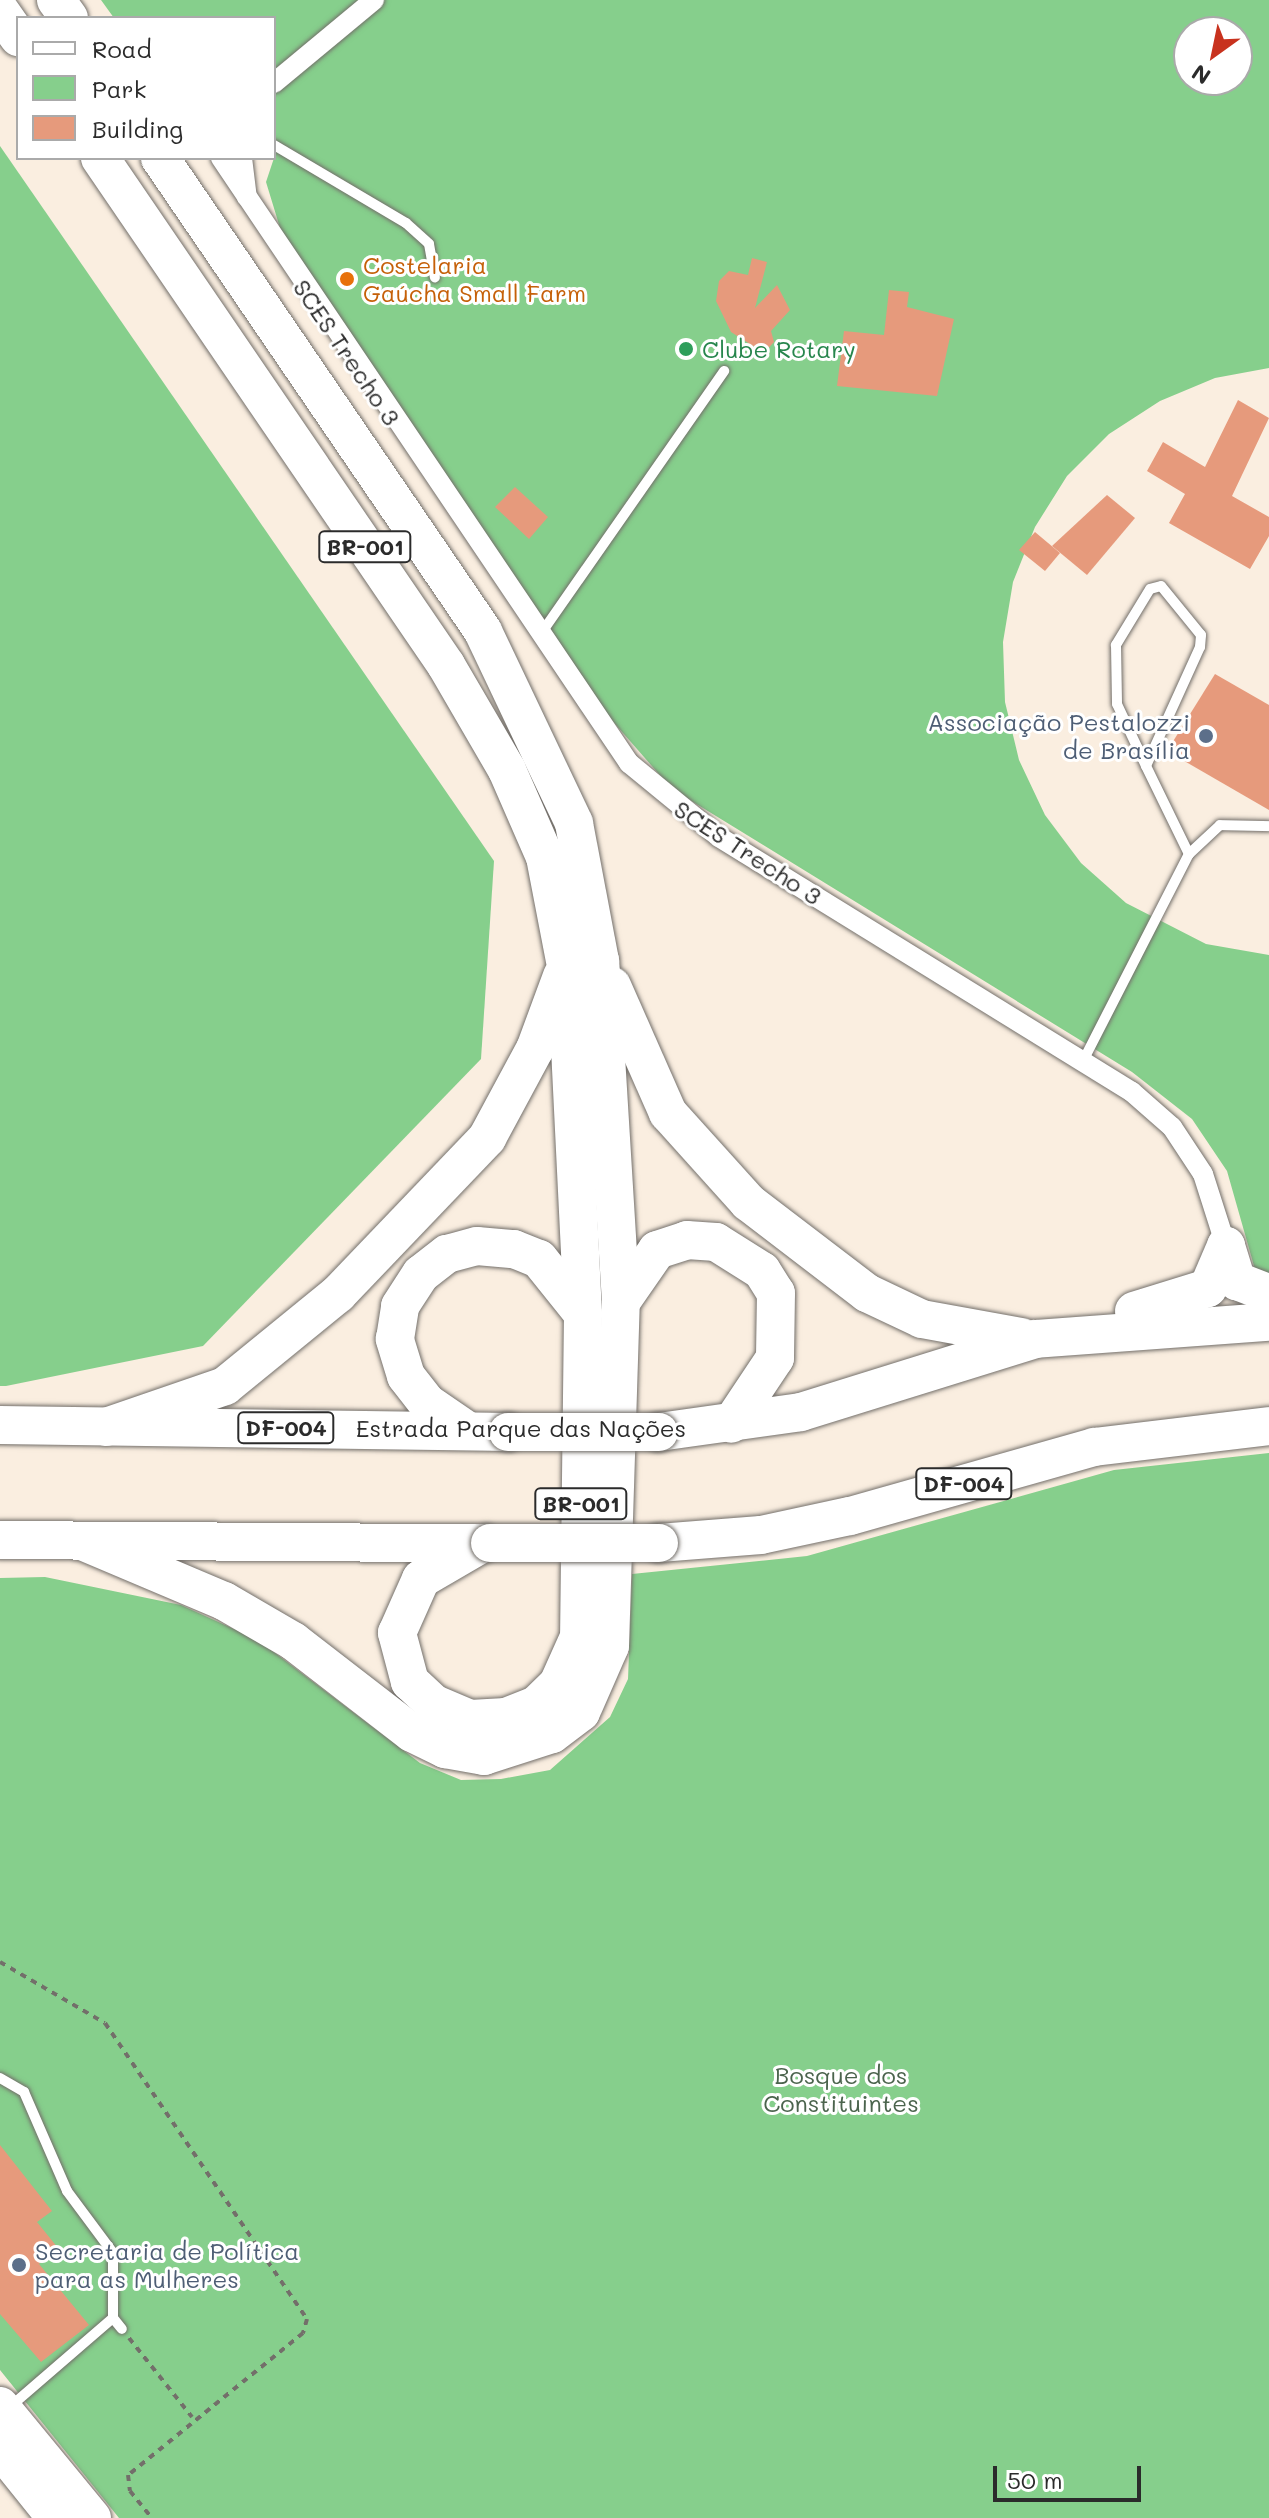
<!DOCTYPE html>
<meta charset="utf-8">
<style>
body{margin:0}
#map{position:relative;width:1269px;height:2518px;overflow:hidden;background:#faeee0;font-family:Mali,sans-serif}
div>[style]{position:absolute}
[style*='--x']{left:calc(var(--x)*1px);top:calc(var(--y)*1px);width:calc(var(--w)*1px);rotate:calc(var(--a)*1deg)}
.green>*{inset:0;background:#86cf8c}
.building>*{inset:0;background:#e69a7c}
.path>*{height:4px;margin-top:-2px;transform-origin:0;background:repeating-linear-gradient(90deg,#736f6a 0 6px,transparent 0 12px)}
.roads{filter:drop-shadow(0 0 2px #736f6a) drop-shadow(0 0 2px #736f6a)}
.lane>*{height:10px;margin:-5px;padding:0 5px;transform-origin:5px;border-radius:5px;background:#fff}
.street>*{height:20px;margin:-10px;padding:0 10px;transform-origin:10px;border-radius:10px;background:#fff}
.highway>*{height:38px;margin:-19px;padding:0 19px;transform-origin:19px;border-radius:19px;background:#fff}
.bridges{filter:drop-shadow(0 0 2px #736f6a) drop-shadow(0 0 2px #736f6a)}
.highway-bridge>*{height:38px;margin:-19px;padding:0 19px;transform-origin:19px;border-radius:19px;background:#fff}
.dots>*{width:22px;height:22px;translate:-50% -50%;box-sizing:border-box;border:4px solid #fff;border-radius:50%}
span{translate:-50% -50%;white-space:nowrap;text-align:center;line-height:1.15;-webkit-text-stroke:6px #fff;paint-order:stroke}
.shield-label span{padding:2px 6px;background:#fff;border:2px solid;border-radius:6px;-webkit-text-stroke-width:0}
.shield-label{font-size:22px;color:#2b2b2b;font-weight:700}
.food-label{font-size:24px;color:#c56008}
.left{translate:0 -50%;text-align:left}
.leisure-label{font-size:24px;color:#27864d}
.street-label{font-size:24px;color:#2b2b2b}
.service-label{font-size:24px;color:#4e5e75}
.right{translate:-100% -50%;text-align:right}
.park-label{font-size:24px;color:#4b644d}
.legend{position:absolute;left:16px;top:16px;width:260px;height:144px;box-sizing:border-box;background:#fff;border:2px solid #aaa;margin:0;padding:10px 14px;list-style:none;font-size:24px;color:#2b2b2b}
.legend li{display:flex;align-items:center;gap:16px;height:40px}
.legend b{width:40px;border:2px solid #aaa}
.north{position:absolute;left:1173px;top:16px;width:80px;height:80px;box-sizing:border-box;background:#fff;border:2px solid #aaa;border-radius:50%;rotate:213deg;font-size:22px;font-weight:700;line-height:32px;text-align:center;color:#2b2b2b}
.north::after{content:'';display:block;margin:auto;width:28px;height:36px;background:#c8321e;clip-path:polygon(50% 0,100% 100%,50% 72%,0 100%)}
.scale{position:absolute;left:993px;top:2466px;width:148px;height:36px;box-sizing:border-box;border:4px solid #2b2b2b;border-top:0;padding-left:10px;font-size:24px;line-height:28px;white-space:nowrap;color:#2b2b2b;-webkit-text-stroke:6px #fff;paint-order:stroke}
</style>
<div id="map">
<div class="green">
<i style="clip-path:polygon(evenodd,101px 0,1269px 0,1269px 368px,1215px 378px,1160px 401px,1109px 434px,1067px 476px,1035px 527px,1013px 582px,1003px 642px,1005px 702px,1019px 760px,1045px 815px,1081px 863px,1126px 903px,1206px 944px,1269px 955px,1269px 1273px,1256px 1273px,1227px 1171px,1192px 1119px,1132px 1072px,672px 789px,609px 717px,284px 241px,266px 182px,274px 158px,274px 18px,114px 18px,101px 0,1189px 32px,1237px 32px,1237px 80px,1189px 80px,1189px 32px)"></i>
<i style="clip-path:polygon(0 146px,494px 861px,481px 1059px,203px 1346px,6px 1386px,0 1386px)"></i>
<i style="clip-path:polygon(1269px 1453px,1269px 2518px,119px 2518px,0 2370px,0 1578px,45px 1577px,181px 1605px,258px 1640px,420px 1763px,461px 1780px,501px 1779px,550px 1770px,610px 1717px,628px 1679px,632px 1574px,807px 1556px,1114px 1470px)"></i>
</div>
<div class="building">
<i style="clip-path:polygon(752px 258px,767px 262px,755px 308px,777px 285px,790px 310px,771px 331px,774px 342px,764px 353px,731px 332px,716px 301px,719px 281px,729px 271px,748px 275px)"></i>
<i style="clip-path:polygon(889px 290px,909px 292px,907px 307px,954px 319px,937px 396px,837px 386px,844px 331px,884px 335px)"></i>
<i style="clip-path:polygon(1238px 400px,1269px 418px,1232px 496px,1269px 517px,1269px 536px,1250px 569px,1169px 523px,1185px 494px,1147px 471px,1163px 442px,1205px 467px)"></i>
<i style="clip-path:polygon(515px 487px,548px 517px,529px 539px,495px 507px)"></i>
<i style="clip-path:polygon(1107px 495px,1135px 518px,1087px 575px,1052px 546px)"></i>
<i style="clip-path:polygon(1035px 532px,1060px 553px,1045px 571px,1019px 550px)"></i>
<i style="clip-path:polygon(1215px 674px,1269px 705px,1269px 810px,1167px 751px)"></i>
<i style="clip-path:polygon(0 2145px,52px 2211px,37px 2222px,58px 2248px,39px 2264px,89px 2325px,41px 2362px,0 2314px)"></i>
</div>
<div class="path">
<i style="--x:0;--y:1962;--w:121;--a:30.2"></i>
<i style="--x:105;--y:2023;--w:358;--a:55.7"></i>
<i style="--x:307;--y:2319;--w:15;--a:106"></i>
<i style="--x:303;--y:2333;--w:225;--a:140.9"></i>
<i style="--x:128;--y:2475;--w:16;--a:83"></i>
<i style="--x:130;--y:2491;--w:35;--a:51"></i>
<i style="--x:129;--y:2338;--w:101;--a:51.4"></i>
</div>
<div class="roads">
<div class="lane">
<i style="--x:274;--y:145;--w:153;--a:30.6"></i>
<i style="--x:406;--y:223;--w:31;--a:42"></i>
<i style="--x:429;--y:244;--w:34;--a:80"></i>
<i style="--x:540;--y:635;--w:322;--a:-55.1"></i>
<i style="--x:1146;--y:766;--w:131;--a:-65.6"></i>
<i style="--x:1200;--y:647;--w:12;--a:-85"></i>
<i style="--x:1201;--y:635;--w:63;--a:-129.2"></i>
<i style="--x:1161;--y:586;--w:11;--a:165"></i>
<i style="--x:1150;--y:589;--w:66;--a:121.3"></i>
<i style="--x:1116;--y:645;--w:59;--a:89"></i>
<i style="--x:1117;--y:704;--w:68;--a:64.9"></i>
<i style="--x:1146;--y:766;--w:98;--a:64"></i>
<i style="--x:1083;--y:1061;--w:233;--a:-62.9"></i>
<i style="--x:1189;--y:854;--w:42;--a:-43.1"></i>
<i style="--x:1220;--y:825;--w:49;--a:1.2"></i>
<i style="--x:0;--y:2078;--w:28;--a:30"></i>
<i style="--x:24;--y:2092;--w:108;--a:66.5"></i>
<i style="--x:67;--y:2191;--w:77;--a:53.4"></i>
<i style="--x:113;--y:2253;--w:65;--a:90"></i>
<i style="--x:11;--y:2406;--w:135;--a:-40.8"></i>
<i style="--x:113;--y:2318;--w:14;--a:51"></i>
</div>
<div class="street">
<i style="--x:274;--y:83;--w:130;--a:-39.7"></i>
<i style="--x:221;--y:158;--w:730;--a:56.01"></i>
<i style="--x:629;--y:763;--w:117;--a:39.4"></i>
<i style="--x:719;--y:837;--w:485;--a:31.7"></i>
<i style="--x:1132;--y:1092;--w:53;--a:41.2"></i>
<i style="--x:1172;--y:1127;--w:56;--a:56.6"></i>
<i style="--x:1203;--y:1174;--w:76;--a:72.3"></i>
<i style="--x:242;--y:158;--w:39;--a:83"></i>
</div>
<div class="highway">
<i style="--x:56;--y:0;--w:22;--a:54"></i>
<i style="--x:0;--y:11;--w:32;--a:55"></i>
<i style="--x:100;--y:158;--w:614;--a:55.69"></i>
<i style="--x:446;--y:665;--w:121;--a:59.8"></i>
<i style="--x:507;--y:770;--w:95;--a:66.4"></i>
<i style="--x:545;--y:857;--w:111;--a:79.1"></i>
<i style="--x:566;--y:966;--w:348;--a:87.2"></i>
<i style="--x:583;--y:1314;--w:323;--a:90.7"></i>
<i style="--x:579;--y:1637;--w:51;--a:114.1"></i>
<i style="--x:558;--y:1684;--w:30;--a:136"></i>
<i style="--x:536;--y:1705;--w:32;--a:158"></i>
<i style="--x:506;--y:1717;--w:36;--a:177"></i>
<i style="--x:470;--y:1719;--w:39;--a:-157"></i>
<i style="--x:434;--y:1704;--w:33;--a:-137"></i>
<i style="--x:410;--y:1682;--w:51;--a:-104.9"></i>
<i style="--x:397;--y:1633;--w:59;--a:-66"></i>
<i style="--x:421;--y:1579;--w:72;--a:-30.1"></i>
<i style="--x:612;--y:986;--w:139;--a:66.2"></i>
<i style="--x:668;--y:1113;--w:120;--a:48"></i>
<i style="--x:748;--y:1202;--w:150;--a:37.4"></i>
<i style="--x:867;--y:1293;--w:61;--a:25.3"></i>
<i style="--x:922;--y:1319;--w:101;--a:10.3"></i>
<i style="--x:1226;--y:1246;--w:37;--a:73"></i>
<i style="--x:1237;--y:1281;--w:34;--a:21"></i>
<i style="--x:621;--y:1302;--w:63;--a:-55.3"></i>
<i style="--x:657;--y:1250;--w:32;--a:-18"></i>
<i style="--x:687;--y:1240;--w:29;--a:4"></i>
<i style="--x:716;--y:1242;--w:54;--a:32.2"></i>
<i style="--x:762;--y:1271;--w:26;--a:58"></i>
<i style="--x:776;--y:1293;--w:65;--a:90.9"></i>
<i style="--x:775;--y:1358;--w:79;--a:123.7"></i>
<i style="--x:1134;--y:1311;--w:77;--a:-17.3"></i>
<i style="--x:1208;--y:1288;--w:46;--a:-66.8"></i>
<i style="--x:0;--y:1425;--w:508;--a:0.79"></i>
<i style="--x:106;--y:1427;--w:126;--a:-19"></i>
<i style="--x:225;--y:1386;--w:146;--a:-39.2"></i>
<i style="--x:338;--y:1294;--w:216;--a:-46.3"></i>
<i style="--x:487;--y:1138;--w:101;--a:-61.7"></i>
<i style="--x:535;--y:1049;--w:78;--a:-69.7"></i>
<i style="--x:465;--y:1429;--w:46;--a:-145.6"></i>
<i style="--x:427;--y:1403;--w:34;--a:-128"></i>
<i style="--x:406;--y:1376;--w:39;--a:-107"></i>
<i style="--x:395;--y:1339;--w:33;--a:-81"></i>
<i style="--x:400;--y:1306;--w:38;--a:-57"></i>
<i style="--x:421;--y:1274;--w:33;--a:-38"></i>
<i style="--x:447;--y:1254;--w:31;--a:-15"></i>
<i style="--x:477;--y:1246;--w:37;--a:5"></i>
<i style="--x:514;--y:1249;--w:27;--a:22"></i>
<i style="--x:539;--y:1259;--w:70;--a:51.3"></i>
<i style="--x:659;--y:1432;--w:143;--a:-8"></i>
<i style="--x:801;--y:1412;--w:245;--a:-17.3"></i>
<i style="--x:1035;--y:1339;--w:235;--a:-4.2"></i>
<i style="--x:0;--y:1540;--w:475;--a:0.4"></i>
<i style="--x:82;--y:1541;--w:154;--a:22.9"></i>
<i style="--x:224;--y:1601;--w:80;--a:30.1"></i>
<i style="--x:293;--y:1641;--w:150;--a:37.7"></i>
<i style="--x:412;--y:1733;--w:37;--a:26"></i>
<i style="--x:445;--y:1749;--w:40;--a:10"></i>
<i style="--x:484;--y:1756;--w:71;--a:-17.9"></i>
<i style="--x:552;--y:1734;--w:36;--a:-37"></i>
<i style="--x:581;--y:1712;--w:72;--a:-66.3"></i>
<i style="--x:610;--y:1646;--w:344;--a:-88.2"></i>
<i style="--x:621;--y:1302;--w:342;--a:-93.5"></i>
<i style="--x:600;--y:961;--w:140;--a:-100.7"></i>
<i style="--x:574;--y:823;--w:212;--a:-115.4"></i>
<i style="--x:483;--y:631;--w:573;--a:-124.33"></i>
<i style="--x:659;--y:1543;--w:102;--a:-4.5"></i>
<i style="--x:761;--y:1535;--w:91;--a:-12.1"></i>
<i style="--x:850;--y:1516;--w:254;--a:-15.8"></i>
<i style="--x:1094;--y:1447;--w:176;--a:-6.8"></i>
<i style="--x:0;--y:2406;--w:145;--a:50.6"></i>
<i style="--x:0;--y:2448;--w:90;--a:51.3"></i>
</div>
</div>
<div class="bridges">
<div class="highway-bridge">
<i style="--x:508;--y:1432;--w:151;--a:0"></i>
<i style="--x:490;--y:1543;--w:169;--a:0"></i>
</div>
</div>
<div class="dots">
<i style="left:347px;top:279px;background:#e8710a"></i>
<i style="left:686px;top:349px;background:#2e9e5b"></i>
<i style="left:1206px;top:736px;background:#5c6f8a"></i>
<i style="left:19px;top:2265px;background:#5c6f8a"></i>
</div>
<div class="shield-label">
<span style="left:365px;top:547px">BR-001</span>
<span style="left:286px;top:1428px">DF-004</span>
<span style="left:964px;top:1484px">DF-004</span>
<span style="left:581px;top:1504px">BR-001</span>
</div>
<div class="food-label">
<span class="left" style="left:363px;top:279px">Costelaria<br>Gaúcha Small Farm</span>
</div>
<div class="leisure-label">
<span class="left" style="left:702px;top:349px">Clube Rotary</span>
</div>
<div class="street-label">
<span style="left:347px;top:352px;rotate:56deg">SCES Trecho 3</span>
<span style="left:748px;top:852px;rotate:33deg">SCES Trecho 3</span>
<span style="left:521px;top:1428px">Estrada Parque das Nações</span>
</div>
<div class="service-label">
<span class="right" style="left:1190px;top:736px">Associação Pestalozzi<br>de Brasília</span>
<span class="left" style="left:35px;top:2265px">Secretaria de Política<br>para as Mulheres</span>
</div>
<div class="park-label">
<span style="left:841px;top:2089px">Bosque dos<br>Constituintes</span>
</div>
<ul class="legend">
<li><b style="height:10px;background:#fff"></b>Road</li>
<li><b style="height:22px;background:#86cf8c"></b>Park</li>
<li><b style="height:22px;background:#e69a7c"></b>Building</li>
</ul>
<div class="north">N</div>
<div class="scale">50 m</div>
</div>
